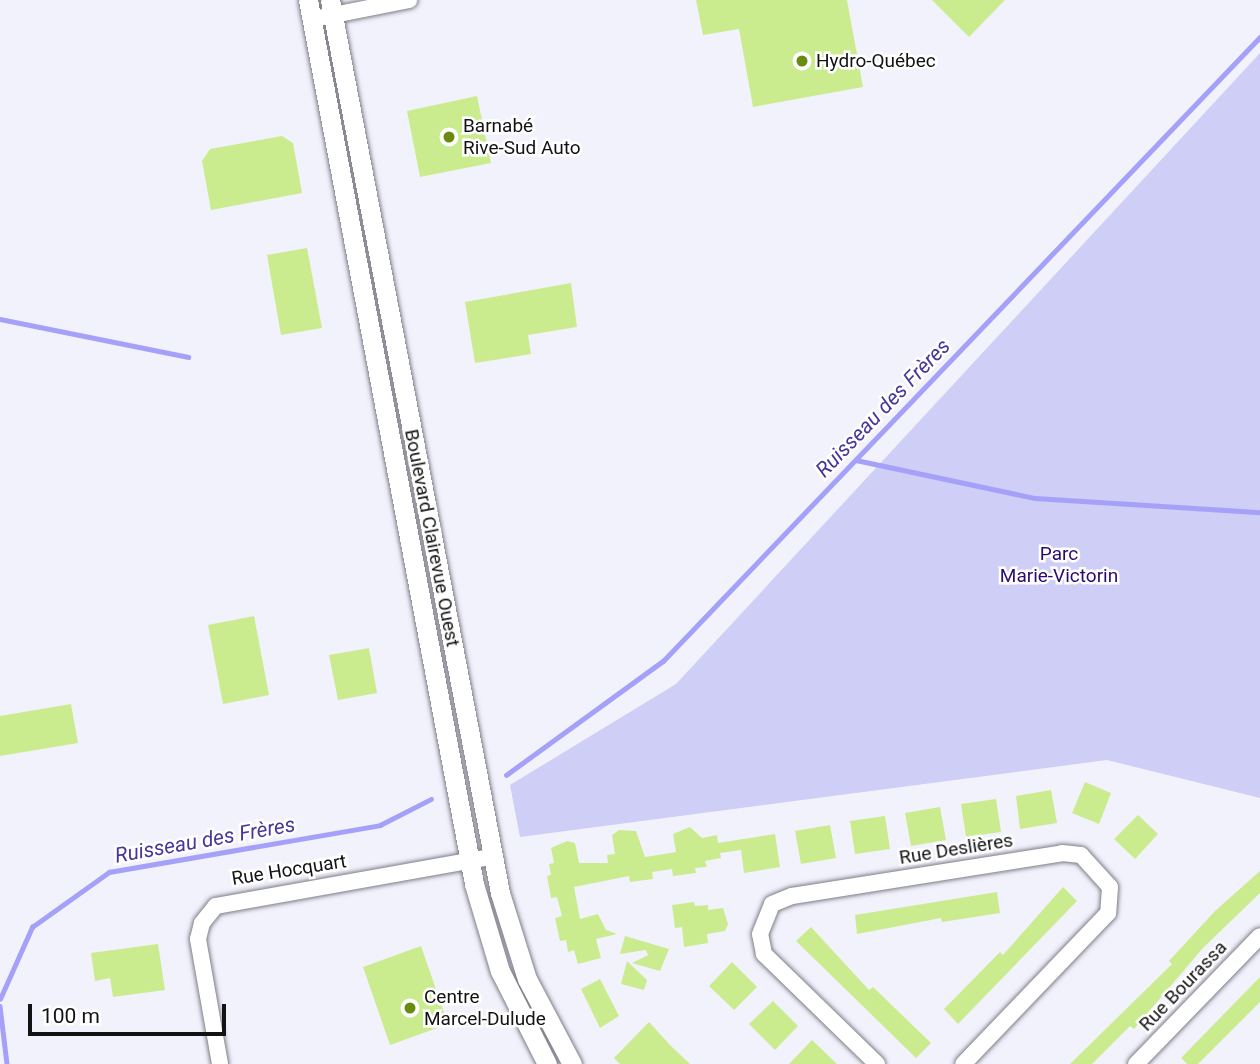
<!DOCTYPE html>
<meta charset="utf-8">
<style>
body{margin:0}
#map{position:relative;width:1260px;height:1064px;overflow:hidden;background:#f2f2fd;font-family:Roboto,sans-serif}
div>[style]{position:absolute}
[style*='--x']{left:calc(var(--x)*1px);top:calc(var(--y)*1px);width:calc(var(--w)*1px);rotate:calc(var(--a)*1deg)}
.green>*{inset:0;background:#cecef6}
.stream>*{height:4.5px;margin:-2.25px;padding:0 2.25px;transform-origin:2.25px;border-radius:2.25px;background:#a5a1f9}
.building>*{inset:0;background:#caec8f}
.roads{filter:drop-shadow(0 0 2px #7e7e88) drop-shadow(0 0 2px #7e7e88)}
.minor>*{height:16px;margin:-8px;padding:0 8px;transform-origin:8px;border-radius:8px;background:#fff}
.tertiary>*{height:19px;margin:-9.5px;padding:0 9.5px;transform-origin:9.5px;border-radius:9.5px;background:#fff}
.dots>*{width:19px;height:19px;translate:-50% -50%;box-sizing:border-box;border:4px solid #fff;border-radius:50%}
span{translate:-50% -50%;white-space:nowrap;text-align:center;line-height:1.15;-webkit-text-stroke:5px #fff;paint-order:stroke}
.poi-label{font-size:19px;color:#131316}
.left{translate:0 -50%;text-align:left}
.street-label{font-size:19px;color:#131316}
.park-label{font-size:19px;color:#2a0b72}
.water-label{font-size:21px;color:#47379a;font-style:italic}
.scale{position:absolute;left:28px;top:1004px;width:198px;height:32px;box-sizing:border-box;border:4px solid #131316;border-top:0;padding-left:9px;font-size:21px;line-height:24px;white-space:nowrap;color:#131316;-webkit-text-stroke:5px #fff;paint-order:stroke}
</style>
<div id="map">
<div class="green">
<i style="clip-path:polygon(1260px 53px,1260px 798px,1107px 760px,520px 837px,510px 785px,676px 684px)"></i>
</div>
<div class="stream">
<i style="--x:0;--y:319;--w:192;--a:11.4"></i>
<i style="--x:856;--y:460;--w:183;--a:12"></i>
<i style="--x:1035;--y:498;--w:225;--a:3.6"></i>
<i style="--x:506;--y:775;--w:194;--a:-36"></i>
<i style="--x:663;--y:661;--w:864;--a:-46.27"></i>
<i style="--x:0;--y:999;--w:79;--a:-66"></i>
<i style="--x:32;--y:927;--w:95;--a:-35.5"></i>
<i style="--x:109;--y:872;--w:275;--a:-9.8"></i>
<i style="--x:380;--y:825;--w:57;--a:-27"></i>
<i style="--x:0;--y:1006;--w:58;--a:83.1"></i>
</div>
<div class="building">
<i style="clip-path:polygon(696px 0,847px 0,863px 87px,753px 107px,739px 29px,703px 35px)"></i>
<i style="clip-path:polygon(932px 0,1005px 0,969px 37px)"></i>
<i style="clip-path:polygon(477px 96px,491px 163px,420px 177px,407px 111px)"></i>
<i style="clip-path:polygon(282px 136px,293px 143px,302px 193px,211px 210px,202px 161px,210px 149px)"></i>
<i style="clip-path:polygon(307px 248px,322px 328px,281px 335px,267px 255px)"></i>
<i style="clip-path:polygon(571px 283px,577px 327px,528px 335px,531px 354px,475px 363px,465px 302px)"></i>
<i style="clip-path:polygon(254px 616px,269px 695px,223px 704px,208px 625px)"></i>
<i style="clip-path:polygon(369px 648px,377px 693px,338px 700px,329px 655px)"></i>
<i style="clip-path:polygon(71px 704px,78px 743px,0 756px,0 716px)"></i>
<i style="clip-path:polygon(1085px 782px,1111px 793px,1099px 824px,1072px 813px)"></i>
<i style="clip-path:polygon(1051px 790px,1057px 823px,1020px 829px,1016px 796px)"></i>
<i style="clip-path:polygon(996px 799px,1001px 832px,966px 837px,961px 804px)"></i>
<i style="clip-path:polygon(940px 807px,946px 840px,911px 846px,905px 813px)"></i>
<i style="clip-path:polygon(1138px 815px,1158px 834px,1135px 859px,1114px 839px)"></i>
<i style="clip-path:polygon(885px 816px,890px 849px,855px 854px,850px 821px)"></i>
<i style="clip-path:polygon(830px 825px,836px 858px,801px 864px,795px 831px)"></i>
<i style="clip-path:polygon(690px 827px,702px 838px,717px 835px,718px 843px,775px 834px,780px 867px,744px 873px,741px 850px,720px 853px,721px 858px,705px 861px,707px 867px,695px 868px,696px 873px,673px 876px,672px 869px,652px 872px,653px 879px,630px 882px,629px 876px,574px 887px,580px 919px,598px 914px,606px 930px,617px 934px,596px 939px,601px 958px,578px 964px,574px 950px,568px 952px,566px 940px,560px 941px,555px 918px,562px 916px,557px 897px,551px 898px,547px 876px,551px 875px,549px 864px,554px 863px,551px 848px,567px 841px,575px 843px,579px 863px,608px 863px,607px 855px,615px 854px,612px 835px,619px 830px,636px 831px,645px 857px,676px 852px,673px 834px)"></i>
<i style="clip-path:polygon(1260px 871px,1260px 893px,1203px 948px,1134px 1029px,1130px 1026px,1092px 1064px,1070px 1064px,1172px 964px,1169px 961px,1215px 911px)"></i>
<i style="clip-path:polygon(1063px 887px,1077px 901px,958px 1024px,944px 1009px,1000px 952px,1003px 955px)"></i>
<i style="clip-path:polygon(997px 892px,1000px 913px,942px 922px,941px 918px,857px 934px,855px 915px)"></i>
<i style="clip-path:polygon(694px 902px,695px 906px,708px 905px,708px 910px,723px 908px,728px 924px,725px 931px,707px 934px,708px 943px,684px 947px,682px 927px,675px 928px,672px 905px)"></i>
<i style="clip-path:polygon(811px 927px,869px 990px,873px 987px,931px 1043px,916px 1058px,796px 941px)"></i>
<i style="clip-path:polygon(625px 936px,669px 949px,660px 971px,632px 963px,648px 955px,646px 950px,620px 954px)"></i>
<i style="clip-path:polygon(158px 944px,165px 990px,113px 997px,110px 978px,95px 981px,91px 953px)"></i>
<i style="clip-path:polygon(421px 946px,448px 1024px,390px 1045px,363px 967px)"></i>
<i style="clip-path:polygon(627px 961px,647px 980px,644px 990px,621px 984px)"></i>
<i style="clip-path:polygon(732px 962px,757px 987px,734px 1010px,709px 986px)"></i>
<i style="clip-path:polygon(1260px 977px,1260px 1002px,1198px 1064px,1187px 1064px,1181px 1058px)"></i>
<i style="clip-path:polygon(600px 979px,619px 1016px,600px 1028px,581px 989px)"></i>
<i style="clip-path:polygon(773px 1001px,798px 1026px,775px 1050px,749px 1024px)"></i>
<i style="clip-path:polygon(649px 1022px,671px 1046px,690px 1064px,620px 1064px,614px 1058px)"></i>
<i style="clip-path:polygon(812px 1040px,837px 1064px,789px 1064px)"></i>
</div>
<div class="roads">
<div class="minor">
<i style="--x:323;--y:17;--w:88;--a:-11.2"></i>
<i style="--x:220;--y:1064;--w:127;--a:-100"></i>
<i style="--x:198;--y:939;--w:16;--a:-76"></i>
<i style="--x:202;--y:923;--w:22;--a:-51"></i>
<i style="--x:216;--y:906;--w:280;--a:-10.1"></i>
<i style="--x:877;--y:1064;--w:158;--a:-135.8"></i>
<i style="--x:764;--y:954;--w:20;--a:-101"></i>
<i style="--x:760;--y:934;--w:32;--a:-68"></i>
<i style="--x:772;--y:904;--w:22;--a:-22"></i>
<i style="--x:792;--y:896;--w:273;--a:-9"></i>
<i style="--x:1062;--y:853;--w:19;--a:6"></i>
<i style="--x:1081;--y:855;--w:43;--a:47.8"></i>
<i style="--x:1110;--y:887;--w:26;--a:94"></i>
<i style="--x:1108;--y:913;--w:209;--a:133.8"></i>
<i style="--x:1136;--y:1064;--w:178;--a:-45.9"></i>
</div>
<div class="tertiary">
<i style="--x:308;--y:0;--w:899;--a:79.36"></i>
<i style="--x:474;--y:884;--w:91;--a:73.4"></i>
<i style="--x:500;--y:971;--w:104;--a:63.2"></i>
<i style="--x:330;--y:0;--w:909;--a:79.22"></i>
<i style="--x:500;--y:893;--w:90;--a:72.6"></i>
<i style="--x:527;--y:979;--w:96;--a:62.1"></i>
</div>
</div>
<div class="dots">
<i style="left:802px;top:61px;background:#698b0f"></i>
<i style="left:449px;top:137px;background:#698b0f"></i>
<i style="left:410px;top:1008px;background:#698b0f"></i>
</div>
<div class="poi-label">
<span class="left" style="left:816px;top:61px">Hydro-Québec</span>
<span class="left" style="left:463px;top:137px">Barnabé<br>Rive-Sud Auto</span>
<span class="left" style="left:424px;top:1008px">Centre<br>Marcel-Dulude</span>
</div>
<div class="street-label">
<span style="left:432px;top:538px;rotate:79deg">Boulevard Clairevue Ouest</span>
<span style="left:956px;top:849px;rotate:-9deg">Rue Deslières</span>
<span style="left:289px;top:870px;rotate:-9deg">Rue Hocquart</span>
<span style="left:1183px;top:986px;rotate:-46deg">Rue Bourassa</span>
</div>
<div class="park-label">
<span style="left:1059px;top:565px">Parc<br>Marie-Victorin</span>
</div>
<div class="water-label">
<span style="left:883px;top:408px;rotate:-46deg">Ruisseau des Frères</span>
<span style="left:205px;top:840px;rotate:-10deg">Ruisseau des Frères</span>
</div>
<div class="scale">100 m</div>
</div>
